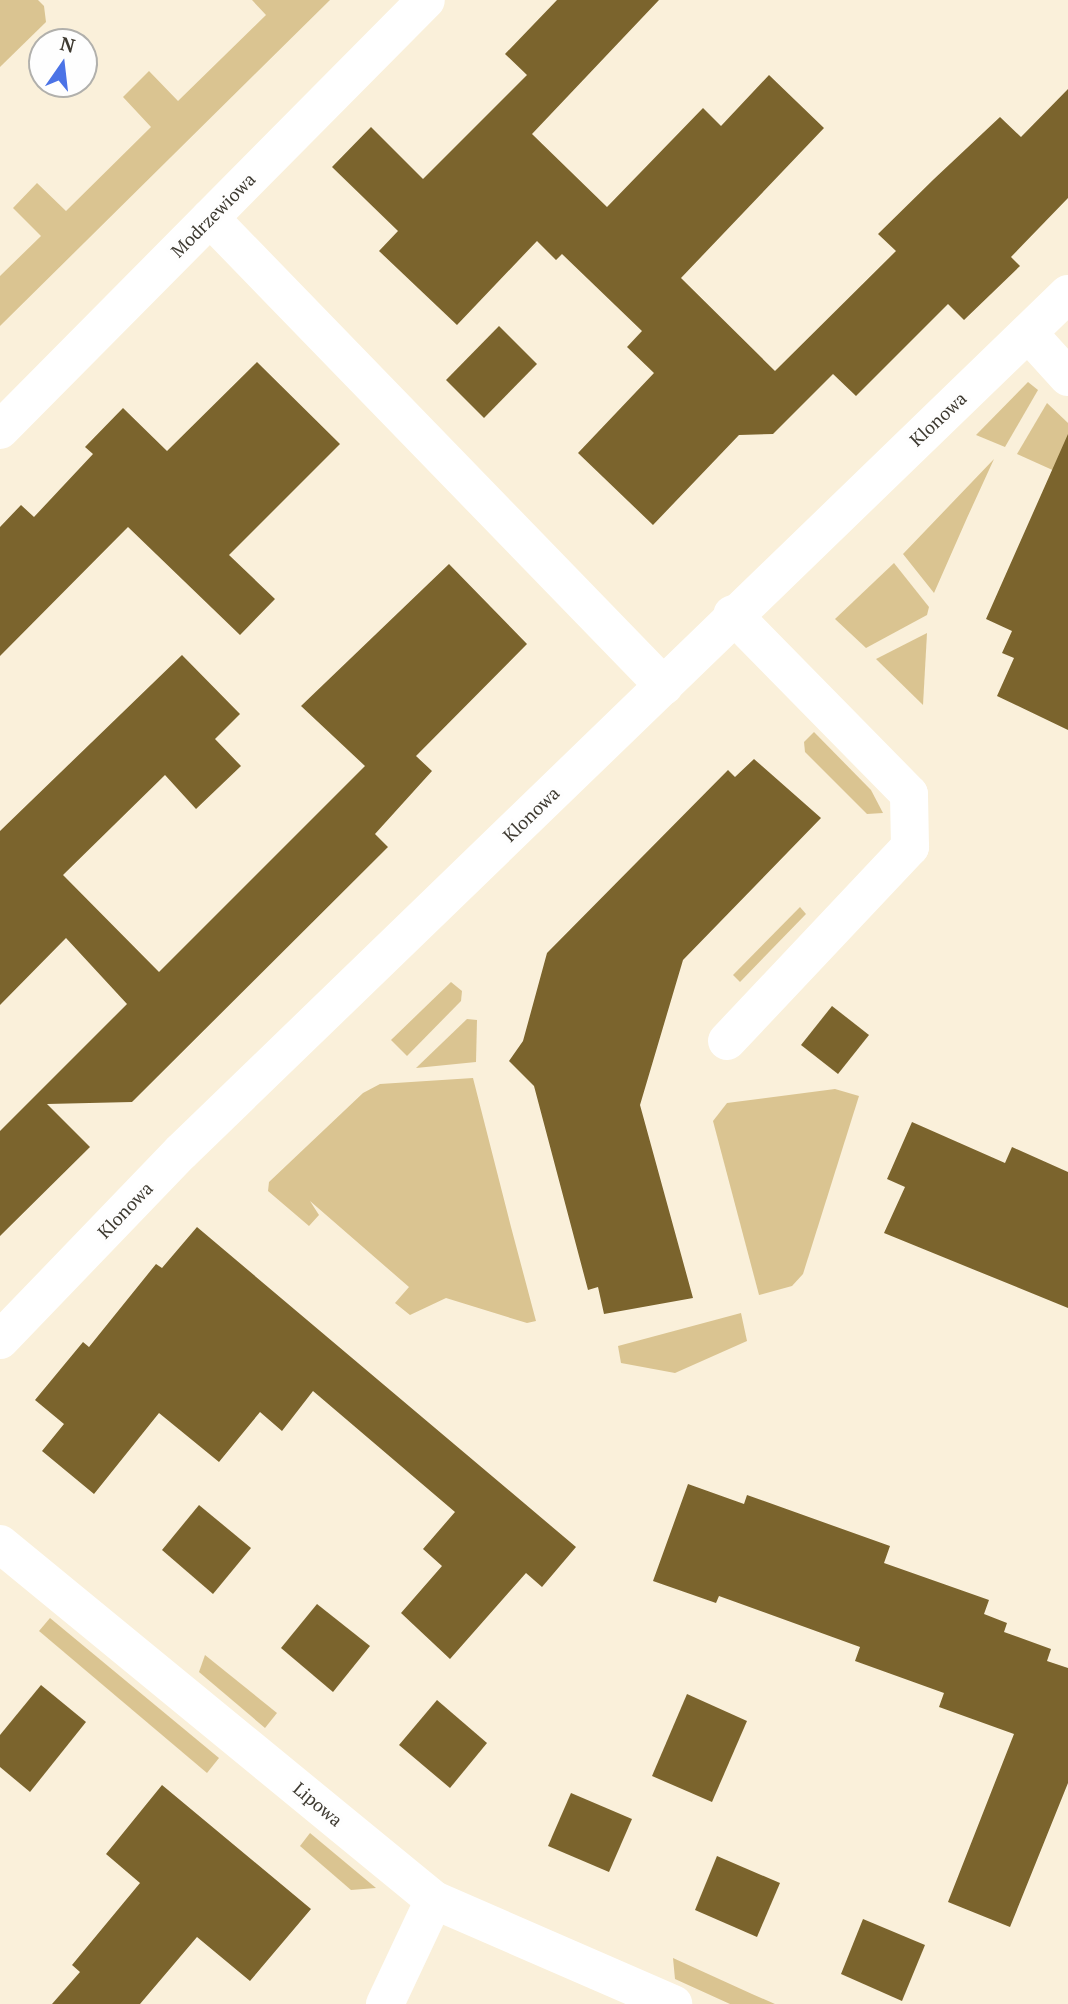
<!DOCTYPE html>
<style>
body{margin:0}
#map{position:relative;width:1068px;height:2004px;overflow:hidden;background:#faf0da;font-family:"PT Serif",serif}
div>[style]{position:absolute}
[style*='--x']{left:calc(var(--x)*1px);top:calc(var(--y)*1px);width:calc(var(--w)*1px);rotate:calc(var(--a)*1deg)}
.green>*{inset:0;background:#dac491}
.building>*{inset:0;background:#7b642d}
.street>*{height:38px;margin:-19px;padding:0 19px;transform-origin:19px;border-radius:19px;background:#fff}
span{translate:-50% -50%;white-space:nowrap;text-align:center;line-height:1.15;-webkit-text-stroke:7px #fefefe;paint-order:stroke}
.street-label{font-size:18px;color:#3e3a31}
.north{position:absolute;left:28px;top:28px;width:70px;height:70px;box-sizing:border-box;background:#fefefe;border:2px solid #b1b0ac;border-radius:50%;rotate:14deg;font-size:19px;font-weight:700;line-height:28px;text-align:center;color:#3e3a31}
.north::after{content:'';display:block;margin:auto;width:24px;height:32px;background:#4b73e6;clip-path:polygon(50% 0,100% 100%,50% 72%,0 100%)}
</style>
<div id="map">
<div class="green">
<i style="clip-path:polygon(0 0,38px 0,44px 6px,46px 22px,0 67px)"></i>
<i style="clip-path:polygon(252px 0,330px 0,0 326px,0 276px,41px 236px,13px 208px,37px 183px,66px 211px,151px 127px,123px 97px,149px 71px,178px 101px,266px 15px)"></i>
<i style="clip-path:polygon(1028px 382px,1038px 390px,1005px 447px,976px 435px)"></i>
<i style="clip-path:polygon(1047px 403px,1068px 423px,1068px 477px,1017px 454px)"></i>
<i style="clip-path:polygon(994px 459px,967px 518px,934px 593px,903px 554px)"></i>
<i style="clip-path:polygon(894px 563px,929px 607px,927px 615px,866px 648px,835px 619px)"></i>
<i style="clip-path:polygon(927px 633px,923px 705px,876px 659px)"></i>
<i style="clip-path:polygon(814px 732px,871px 790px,883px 813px,867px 814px,805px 752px,804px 742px)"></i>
<i style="clip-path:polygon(800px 907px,806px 914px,740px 982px,733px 975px)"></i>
<i style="clip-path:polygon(451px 982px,462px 991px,461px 1001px,407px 1056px,391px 1040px)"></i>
<i style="clip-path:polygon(467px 1019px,477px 1020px,476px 1062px,416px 1068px)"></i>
<i style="clip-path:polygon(473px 1078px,511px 1227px,536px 1321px,527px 1323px,446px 1298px,410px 1315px,395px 1303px,409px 1287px,310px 1201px,319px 1215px,309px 1226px,268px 1191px,269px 1182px,363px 1093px,380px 1084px)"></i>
<i style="clip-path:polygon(835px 1089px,859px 1096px,803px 1274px,792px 1286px,759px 1295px,713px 1121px,727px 1103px)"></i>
<i style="clip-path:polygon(741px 1313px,747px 1341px,675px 1373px,621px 1363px,618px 1346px)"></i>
<i style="clip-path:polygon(50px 1618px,219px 1758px,207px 1773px,39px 1631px)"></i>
<i style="clip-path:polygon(205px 1655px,277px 1713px,265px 1728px,199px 1672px)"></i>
<i style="clip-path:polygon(310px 1833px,376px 1888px,351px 1890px,300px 1846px)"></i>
<i style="clip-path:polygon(673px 1958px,752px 1994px,775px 2004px,730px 2004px,675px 1979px)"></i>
</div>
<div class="building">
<i style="clip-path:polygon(557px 0,659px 0,532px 134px,607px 207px,703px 108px,721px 126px,769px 75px,824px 128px,681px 278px,775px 371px,896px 251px,878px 234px,934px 179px,1000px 117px,1021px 137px,1068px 89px,1068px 198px,1011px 257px,1020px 266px,964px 320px,948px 304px,856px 396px,833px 374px,773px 434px,739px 435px,653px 525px,578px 453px,654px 373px,627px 347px,642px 331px,562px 254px,556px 260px,537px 241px,457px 325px,379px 251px,398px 231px,332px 167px,371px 127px,423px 179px,527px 75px,505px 54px)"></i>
<i style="clip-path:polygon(499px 326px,537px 364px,484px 418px,446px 380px)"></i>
<i style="clip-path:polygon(257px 362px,340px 444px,229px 555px,275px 599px,240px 635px,128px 527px,0 656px,0 527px,21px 505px,34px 517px,93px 454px,85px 447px,123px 408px,167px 451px)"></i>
<i style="clip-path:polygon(1068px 434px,1068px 730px,997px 696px,1014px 658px,1002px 653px,1012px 631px,986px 619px)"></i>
<i style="clip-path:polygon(449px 564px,527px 644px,416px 756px,432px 771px,375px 834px,388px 847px,132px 1102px,47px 1104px,90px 1147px,0 1236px,0 1131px,127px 1004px,66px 938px,0 1005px,0 831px,182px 655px,240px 714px,215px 739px,241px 766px,196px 809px,165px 775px,63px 875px,159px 972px,365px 766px,301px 706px)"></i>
<i style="clip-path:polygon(754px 759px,821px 818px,683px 960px,640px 1105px,693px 1298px,604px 1314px,598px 1287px,588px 1290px,534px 1086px,509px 1061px,523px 1041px,547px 953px,728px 770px,735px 777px)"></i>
<i style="clip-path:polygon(832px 1006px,869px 1035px,838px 1074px,801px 1045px)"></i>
<i style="clip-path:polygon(912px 1122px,1005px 1163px,1012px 1147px,1068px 1172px,1068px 1308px,884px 1233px,905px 1187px,887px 1179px)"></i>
<i style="clip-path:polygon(197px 1227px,576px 1547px,542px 1587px,526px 1573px,450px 1659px,401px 1613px,442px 1566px,423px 1549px,455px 1512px,313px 1391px,282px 1431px,260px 1412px,219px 1462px,159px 1413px,94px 1494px,42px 1451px,64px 1424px,35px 1400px,83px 1342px,89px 1347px,156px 1264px,162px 1268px)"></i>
<i style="clip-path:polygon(688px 1484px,744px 1504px,747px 1495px,890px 1546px,884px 1563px,989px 1600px,984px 1614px,1007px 1623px,1004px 1632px,1051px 1649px,1047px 1661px,1068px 1668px,1068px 1783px,1010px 1927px,948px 1902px,1014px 1734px,939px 1707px,944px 1693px,855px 1661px,860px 1647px,719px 1596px,716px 1603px,653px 1581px)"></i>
<i style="clip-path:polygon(199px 1505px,251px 1548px,213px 1594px,162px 1550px)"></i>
<i style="clip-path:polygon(317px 1604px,370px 1646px,333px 1692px,281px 1648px)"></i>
<i style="clip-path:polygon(41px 1685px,86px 1722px,30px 1792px,0 1767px,0 1735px)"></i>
<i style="clip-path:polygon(687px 1694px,747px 1721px,712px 1802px,652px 1776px)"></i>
<i style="clip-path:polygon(437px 1700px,487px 1743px,450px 1788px,399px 1745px)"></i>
<i style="clip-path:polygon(162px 1785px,311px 1909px,250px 1981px,197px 1937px,140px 2004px,52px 2004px,80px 1972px,72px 1965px,140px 1883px,106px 1854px)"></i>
<i style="clip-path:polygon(571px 1793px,632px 1819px,609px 1872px,548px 1846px)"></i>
<i style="clip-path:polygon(717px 1856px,780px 1883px,757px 1937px,695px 1910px)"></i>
<i style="clip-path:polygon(863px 1919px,925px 1945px,902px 2001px,841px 1974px)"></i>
</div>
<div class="street">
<i style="--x:210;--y:218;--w:652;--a:45.87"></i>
<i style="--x:1029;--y:334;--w:58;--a:47.8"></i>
<i style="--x:0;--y:430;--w:605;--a:-45.27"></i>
<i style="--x:727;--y:1041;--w:267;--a:-46.7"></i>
<i style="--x:910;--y:847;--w:53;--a:-91.1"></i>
<i style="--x:909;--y:794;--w:252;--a:-134.5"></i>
<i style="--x:0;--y:1340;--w:261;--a:-46.1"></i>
<i style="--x:181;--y:1152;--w:1234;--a:-44.05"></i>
<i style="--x:0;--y:1544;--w:561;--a:39.36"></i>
<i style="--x:434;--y:1900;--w:261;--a:23.5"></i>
<i style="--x:385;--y:2004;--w:115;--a:-64.8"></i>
</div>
<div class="street-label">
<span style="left:213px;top:215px;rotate:-45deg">Modrzewiowa</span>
<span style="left:938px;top:419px;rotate:-43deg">Klonowa</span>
<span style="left:531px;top:814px;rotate:-44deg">Klonowa</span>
<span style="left:125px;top:1210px;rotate:-46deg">Klonowa</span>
<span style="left:318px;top:1804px;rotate:40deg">Lipowa</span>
</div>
<div class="north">N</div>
</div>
